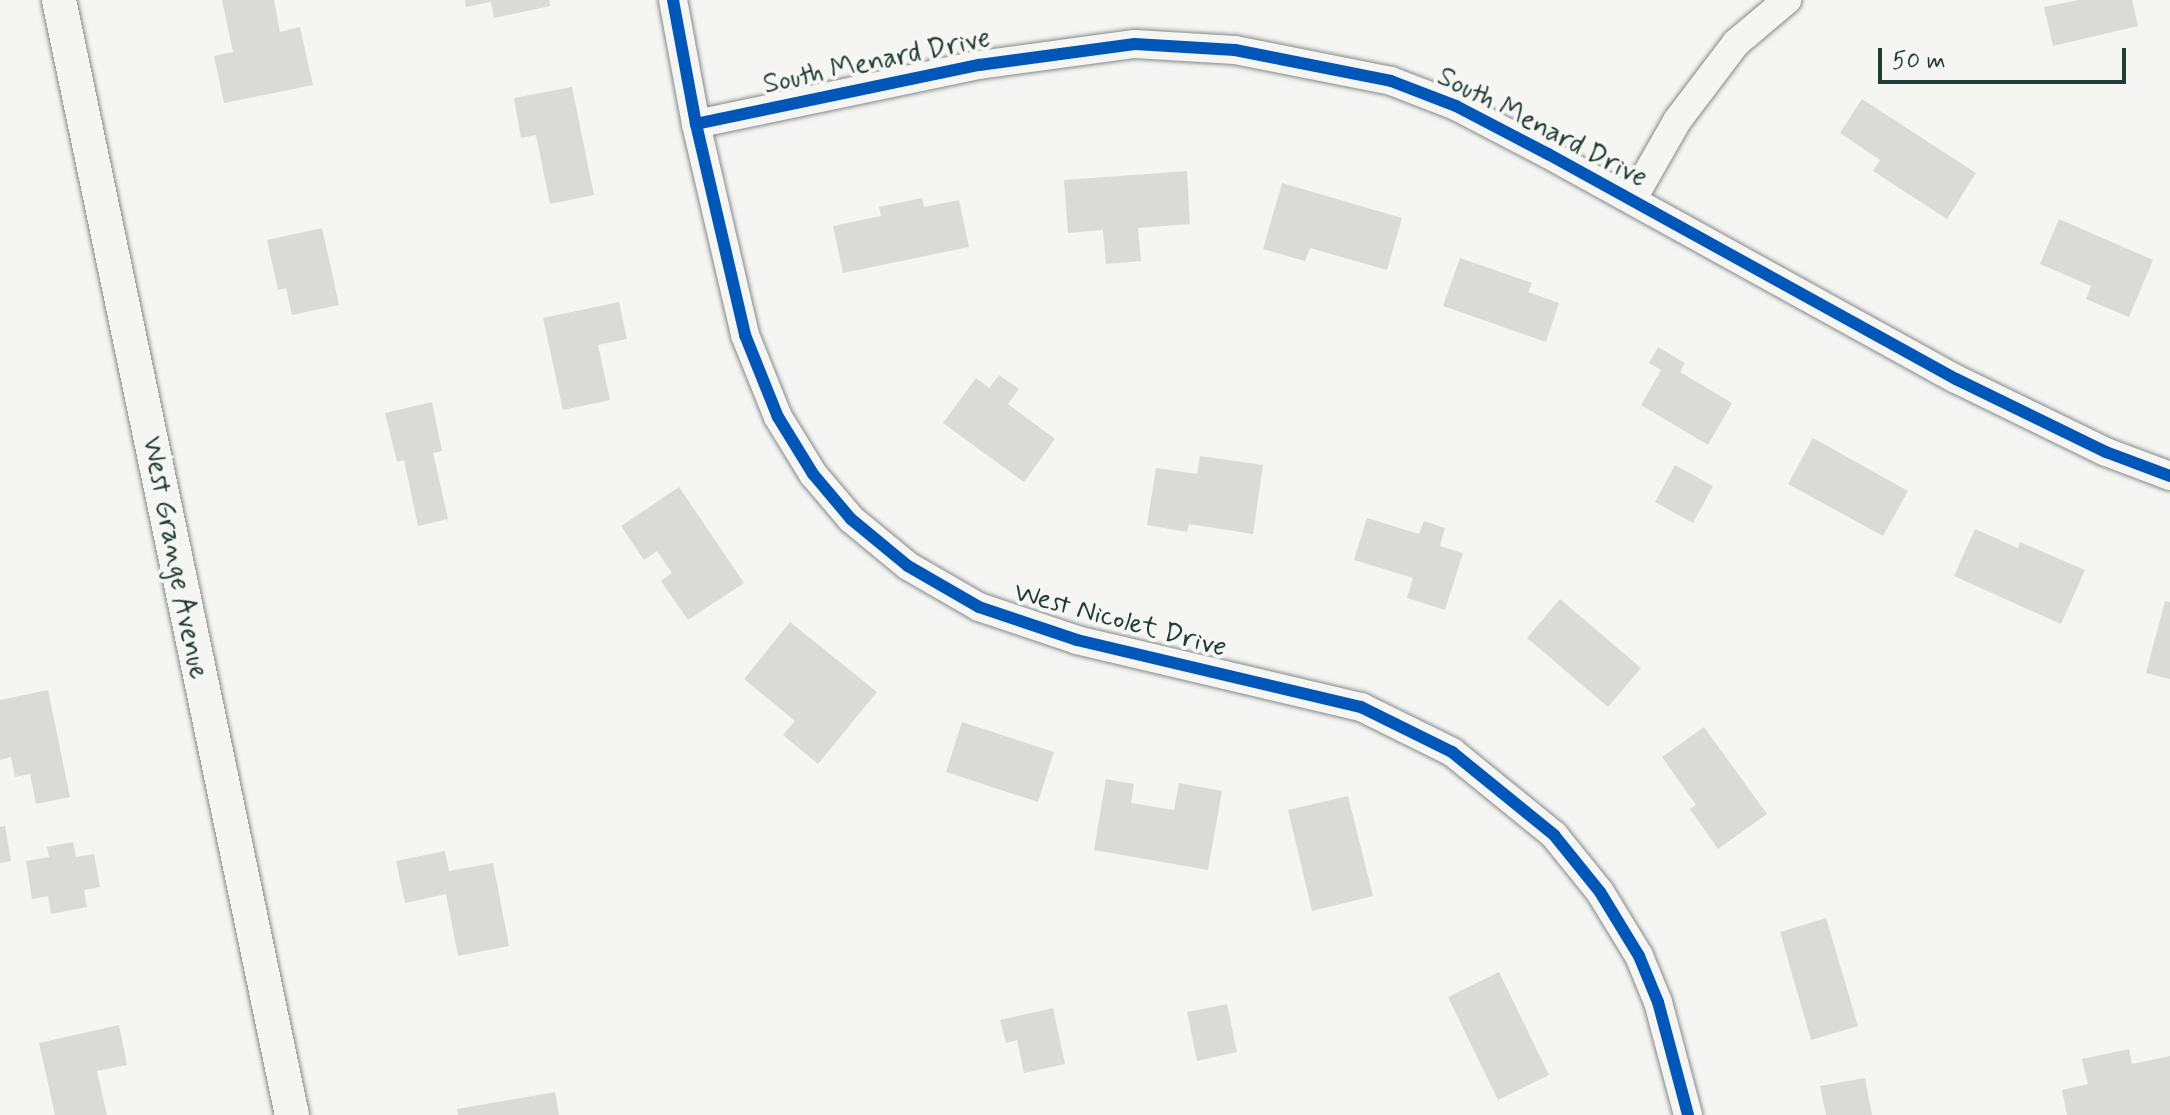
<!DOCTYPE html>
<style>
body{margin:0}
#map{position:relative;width:2170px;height:1115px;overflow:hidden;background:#f5f5f3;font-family:Mynerve,sans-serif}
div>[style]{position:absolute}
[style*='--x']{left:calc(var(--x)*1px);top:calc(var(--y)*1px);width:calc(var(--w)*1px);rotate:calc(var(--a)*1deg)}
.building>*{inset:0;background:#dadbd9}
.roads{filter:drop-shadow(0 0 2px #858a88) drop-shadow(0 0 2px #858a88)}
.minor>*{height:28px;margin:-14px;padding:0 14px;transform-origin:14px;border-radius:14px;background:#f5f5f3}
.tertiary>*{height:34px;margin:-17px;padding:0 17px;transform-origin:17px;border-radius:17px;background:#f5f5f3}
.cycleway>*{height:12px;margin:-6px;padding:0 6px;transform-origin:6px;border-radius:6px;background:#0057b8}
span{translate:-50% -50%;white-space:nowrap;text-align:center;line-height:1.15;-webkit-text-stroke:8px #f6f6f2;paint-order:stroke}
.street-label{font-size:28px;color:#1f3d34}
.scale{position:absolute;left:1878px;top:48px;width:248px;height:36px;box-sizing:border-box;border:4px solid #1f3d34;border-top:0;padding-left:10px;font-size:24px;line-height:28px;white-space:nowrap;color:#1f3d34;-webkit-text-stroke:6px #f6f6f2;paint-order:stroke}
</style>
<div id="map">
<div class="building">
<i style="clip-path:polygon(222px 0,274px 0,280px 32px,300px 27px,313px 85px,224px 103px,214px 56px,233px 52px)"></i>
<i style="clip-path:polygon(465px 0,549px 0,550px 6px,494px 18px,491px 2px,466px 7px)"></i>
<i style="clip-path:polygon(2078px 0,2132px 0,2138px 26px,2053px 46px,2044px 7px)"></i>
<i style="clip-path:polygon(572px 87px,594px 195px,550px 204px,536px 135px,521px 138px,514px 98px)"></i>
<i style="clip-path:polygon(1862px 99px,1976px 173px,1947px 219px,1873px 171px,1880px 160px,1840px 133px)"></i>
<i style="clip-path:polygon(1187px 171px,1190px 224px,1138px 228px,1141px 261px,1106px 264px,1103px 230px,1068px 233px,1064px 180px)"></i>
<i style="clip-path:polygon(1282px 183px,1402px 218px,1387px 270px,1310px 248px,1305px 261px,1263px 249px)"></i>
<i style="clip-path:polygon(922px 198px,924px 207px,959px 200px,969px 247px,843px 273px,833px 226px,881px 216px,879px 207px)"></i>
<i style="clip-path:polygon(2059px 219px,2153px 260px,2129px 317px,2086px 299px,2091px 286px,2040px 264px)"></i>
<i style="clip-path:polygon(322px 228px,339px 305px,292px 315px,286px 288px,278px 290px,267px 240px)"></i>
<i style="clip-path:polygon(1460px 258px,1532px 283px,1528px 292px,1559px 303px,1546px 342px,1443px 306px)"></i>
<i style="clip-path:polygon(619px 302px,627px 339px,598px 345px,610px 400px,563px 410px,543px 318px)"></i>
<i style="clip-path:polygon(1658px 347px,1685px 363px,1680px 372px,1732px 403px,1708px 445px,1641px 405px,1661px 370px,1649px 363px)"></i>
<i style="clip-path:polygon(999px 375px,1019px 389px,1008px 404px,1055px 439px,1024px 482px,943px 423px,976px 378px,989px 388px)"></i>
<i style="clip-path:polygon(432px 402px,442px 451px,433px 453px,448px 519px,418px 526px,404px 460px,397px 462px,385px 413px)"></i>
<i style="clip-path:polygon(1813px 438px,1908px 491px,1883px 536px,1788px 484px)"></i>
<i style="clip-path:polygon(1200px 456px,1263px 465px,1253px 534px,1189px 524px,1187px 532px,1147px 525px,1156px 468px,1197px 474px)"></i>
<i style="clip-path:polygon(1675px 465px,1713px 486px,1693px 523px,1655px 502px)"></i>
<i style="clip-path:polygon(679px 487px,744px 583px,688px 620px,661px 581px,672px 573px,657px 551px,644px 560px,621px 526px)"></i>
<i style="clip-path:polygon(1367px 518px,1419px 534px,1424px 521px,1445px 528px,1440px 546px,1463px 553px,1445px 610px,1407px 598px,1413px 578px,1354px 560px)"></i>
<i style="clip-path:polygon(1975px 529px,2018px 548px,2020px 542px,2085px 570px,2061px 624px,1954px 576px)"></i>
<i style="clip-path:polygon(1560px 599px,1641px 668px,1608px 707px,1527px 638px)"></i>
<i style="clip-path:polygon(2165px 601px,2170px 602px,2170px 679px,2146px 673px)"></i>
<i style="clip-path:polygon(790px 622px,877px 692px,818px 764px,783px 735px,795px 721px,744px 679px)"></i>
<i style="clip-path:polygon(48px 690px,70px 797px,36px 804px,30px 774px,15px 777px,11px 757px,0 760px,0 700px)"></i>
<i style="clip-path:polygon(962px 722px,1054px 752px,1038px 802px,946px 772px)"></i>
<i style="clip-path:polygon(1704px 727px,1767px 814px,1718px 849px,1690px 809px,1696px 805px,1662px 757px)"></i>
<i style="clip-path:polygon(1106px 779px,1134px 784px,1131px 803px,1174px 810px,1179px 783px,1222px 791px,1208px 870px,1094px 850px)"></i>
<i style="clip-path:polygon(1348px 796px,1373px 896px,1312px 911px,1288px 810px)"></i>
<i style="clip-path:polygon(5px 826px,11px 861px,0 863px,0 827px)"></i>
<i style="clip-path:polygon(73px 842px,76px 857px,94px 854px,100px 887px,84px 890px,87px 907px,51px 914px,48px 896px,32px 899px,26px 861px,49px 857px,47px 847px)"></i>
<i style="clip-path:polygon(445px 851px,449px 871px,493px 863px,509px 946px,458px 956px,446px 894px,405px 903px,396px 861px)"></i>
<i style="clip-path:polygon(1826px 918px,1858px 1026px,1811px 1040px,1780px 932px)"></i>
<i style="clip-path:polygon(1499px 972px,1549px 1075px,1498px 1100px,1448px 997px)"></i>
<i style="clip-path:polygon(1227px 1004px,1237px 1052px,1197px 1061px,1187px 1012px)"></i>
<i style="clip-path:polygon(1053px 1008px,1065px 1064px,1024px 1073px,1017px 1040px,1006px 1043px,1000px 1020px)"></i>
<i style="clip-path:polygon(119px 1025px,127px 1065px,97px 1071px,107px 1115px,55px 1115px,39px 1043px)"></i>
<i style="clip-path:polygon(2129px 1049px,2132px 1064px,2170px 1056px,2170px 1115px,2067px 1115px,2062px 1090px,2088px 1084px,2082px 1059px)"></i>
<i style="clip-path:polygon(1865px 1078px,1872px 1115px,1826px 1115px,1820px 1086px)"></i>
<i style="clip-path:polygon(555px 1092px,559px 1115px,458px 1115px,457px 1109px)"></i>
</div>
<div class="roads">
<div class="minor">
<i style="--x:673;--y:0;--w:126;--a:79.5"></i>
<i style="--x:696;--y:124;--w:217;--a:76.9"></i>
<i style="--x:745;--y:335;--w:88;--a:68.1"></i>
<i style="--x:778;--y:417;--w:67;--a:58.4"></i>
<i style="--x:813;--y:474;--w:59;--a:49.8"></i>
<i style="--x:851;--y:519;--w:74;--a:39.5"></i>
<i style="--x:908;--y:566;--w:82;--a:30"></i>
<i style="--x:979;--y:607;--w:103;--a:18.6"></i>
<i style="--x:1077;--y:640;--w:292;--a:13.3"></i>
<i style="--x:1361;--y:707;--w:102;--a:26.3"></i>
<i style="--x:1452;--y:752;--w:132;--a:39.1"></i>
<i style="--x:1554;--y:835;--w:73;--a:51.1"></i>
<i style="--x:1600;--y:892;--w:75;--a:58.6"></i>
<i style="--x:1639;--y:956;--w:50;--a:67.6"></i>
<i style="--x:1658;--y:1002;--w:117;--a:75.1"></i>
<i style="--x:696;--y:124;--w:289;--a:-11.8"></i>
<i style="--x:979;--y:65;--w:157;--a:-7.7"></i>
<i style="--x:1135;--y:44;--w:100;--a:3.4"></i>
<i style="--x:1235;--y:50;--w:159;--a:11.2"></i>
<i style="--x:1391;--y:81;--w:70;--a:21"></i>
<i style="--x:1456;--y:106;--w:104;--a:27.6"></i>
<i style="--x:1548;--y:154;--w:466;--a:28.9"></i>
<i style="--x:1956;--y:379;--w:167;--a:26"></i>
<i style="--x:2106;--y:452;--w:68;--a:20.6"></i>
<i style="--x:1632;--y:200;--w:91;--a:-60.3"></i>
<i style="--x:1677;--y:121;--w:98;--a:-52.9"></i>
<i style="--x:1736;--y:43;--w:67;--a:-40.1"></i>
</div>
<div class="tertiary">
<i style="--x:59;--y:0;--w:1139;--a:78.2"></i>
</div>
</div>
<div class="cycleway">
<i style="--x:673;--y:0;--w:126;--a:79.5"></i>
<i style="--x:696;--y:124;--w:217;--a:76.9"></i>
<i style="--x:745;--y:335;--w:88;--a:68.1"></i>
<i style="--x:778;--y:417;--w:67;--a:58.4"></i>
<i style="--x:813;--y:474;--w:59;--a:49.8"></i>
<i style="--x:851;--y:519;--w:74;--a:39.5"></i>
<i style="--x:908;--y:566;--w:82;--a:30"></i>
<i style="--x:979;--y:607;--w:103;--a:18.6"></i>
<i style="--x:1077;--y:640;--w:292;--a:13.3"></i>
<i style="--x:1361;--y:707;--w:102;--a:26.3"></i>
<i style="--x:1452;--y:752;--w:132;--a:39.1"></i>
<i style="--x:1554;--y:835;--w:73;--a:51.1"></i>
<i style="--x:1600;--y:892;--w:75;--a:58.6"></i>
<i style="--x:1639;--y:956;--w:50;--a:67.6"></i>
<i style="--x:1658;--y:1002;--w:117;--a:75.1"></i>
<i style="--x:696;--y:124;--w:289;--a:-11.8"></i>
<i style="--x:979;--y:65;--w:157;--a:-7.7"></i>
<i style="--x:1135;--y:44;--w:100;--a:3.4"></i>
<i style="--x:1235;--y:50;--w:159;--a:11.2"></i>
<i style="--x:1391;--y:81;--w:70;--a:21"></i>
<i style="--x:1456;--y:106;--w:104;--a:27.6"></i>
<i style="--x:1548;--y:154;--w:466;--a:28.9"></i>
<i style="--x:1956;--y:379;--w:167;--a:26"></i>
<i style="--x:2106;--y:452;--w:68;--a:20.6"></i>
</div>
<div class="street-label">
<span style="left:877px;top:62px;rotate:-12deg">South Menard Drive</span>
<span style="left:1542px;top:128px;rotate:27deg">South Menard Drive</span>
<span style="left:174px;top:558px;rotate:79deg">West Grange Avenue</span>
<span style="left:1120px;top:621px;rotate:15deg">West Nicolet Drive</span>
</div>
<div class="scale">50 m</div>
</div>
